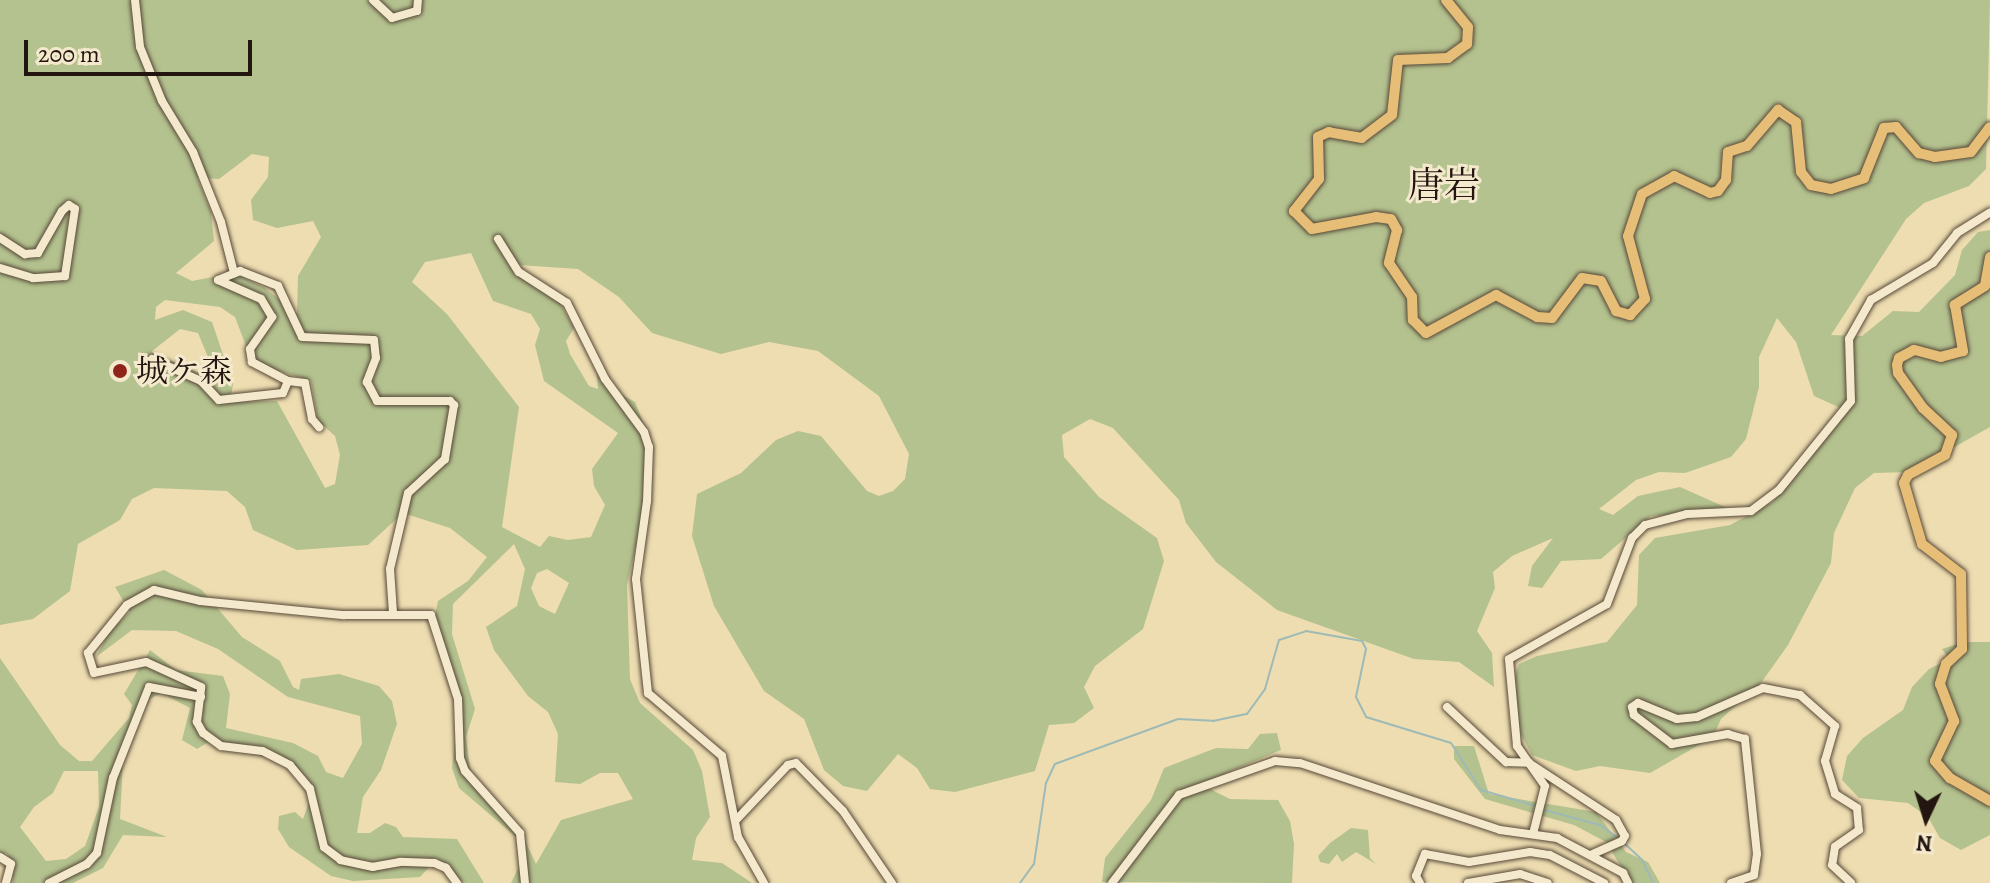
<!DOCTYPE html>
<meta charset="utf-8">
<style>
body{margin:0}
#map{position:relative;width:1990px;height:883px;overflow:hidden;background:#eeddb1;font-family:Alegreya,"Noto Serif JP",serif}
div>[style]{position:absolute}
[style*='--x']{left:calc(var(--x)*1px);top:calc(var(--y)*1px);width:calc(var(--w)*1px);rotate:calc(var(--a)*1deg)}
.green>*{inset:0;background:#b4c28f}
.stream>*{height:2px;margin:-1px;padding:0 1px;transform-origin:1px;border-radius:1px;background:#9dbab6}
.roads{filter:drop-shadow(0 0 2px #564838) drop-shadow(0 0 2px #564838)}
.minor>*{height:8px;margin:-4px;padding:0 4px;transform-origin:4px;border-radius:4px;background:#f4e9cc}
.major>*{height:10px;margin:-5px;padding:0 5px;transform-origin:5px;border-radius:5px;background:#e7be78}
.dots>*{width:22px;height:22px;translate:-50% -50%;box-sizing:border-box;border:4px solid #f4e9cc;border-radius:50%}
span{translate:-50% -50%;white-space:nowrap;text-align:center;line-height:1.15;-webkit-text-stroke:6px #f4e9cc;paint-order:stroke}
.poi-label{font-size:32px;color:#231610}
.left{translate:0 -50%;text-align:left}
.quarter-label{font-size:36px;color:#231610}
.north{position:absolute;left:1886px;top:779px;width:80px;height:80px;-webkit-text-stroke:6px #f4e9cc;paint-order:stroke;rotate:184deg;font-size:22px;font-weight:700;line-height:32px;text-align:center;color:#231610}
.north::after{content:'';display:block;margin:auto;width:28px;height:36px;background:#231610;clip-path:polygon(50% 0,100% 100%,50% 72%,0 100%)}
.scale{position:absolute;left:24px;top:40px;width:228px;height:36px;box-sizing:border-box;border:4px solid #231610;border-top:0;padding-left:10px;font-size:24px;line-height:28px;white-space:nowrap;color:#231610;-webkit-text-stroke:6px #f4e9cc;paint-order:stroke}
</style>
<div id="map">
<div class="green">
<i style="clip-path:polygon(evenodd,0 0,1990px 0,1986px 169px,1969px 186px,1924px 203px,1906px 219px,1831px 335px,1862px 336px,1893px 311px,1919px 312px,1955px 275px,1962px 250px,1978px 232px,1990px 230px,1990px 427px,1910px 472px,1874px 473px,1855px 488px,1834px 533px,1831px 563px,1788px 645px,1761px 683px,1721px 719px,1713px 737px,1650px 773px,1600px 766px,1576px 771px,1532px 755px,1520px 733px,1512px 684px,1519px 664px,1537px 656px,1607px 642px,1637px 605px,1639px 555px,1655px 538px,1730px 525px,1773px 502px,1796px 465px,1845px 410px,1814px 396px,1796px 342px,1777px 318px,1759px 357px,1759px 387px,1746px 439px,1731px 457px,1685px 473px,1659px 472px,1636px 480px,1599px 509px,1613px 515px,1638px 496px,1680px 487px,1734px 511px,1651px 516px,1601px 559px,1561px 561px,1542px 588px,1528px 586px,1532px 566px,1553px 538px,1512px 556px,1493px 572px,1495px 588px,1477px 631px,1492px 653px,1494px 687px,1459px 662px,1414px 659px,1277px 610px,1216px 562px,1186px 523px,1179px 500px,1113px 428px,1090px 419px,1062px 435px,1064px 457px,1099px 497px,1157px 538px,1164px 561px,1143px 629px,1095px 666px,1084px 687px,1094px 708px,1074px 723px,1049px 725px,1035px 771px,955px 792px,930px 789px,917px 768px,898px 754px,867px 791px,843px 786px,824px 770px,804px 719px,764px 691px,714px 606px,692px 536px,697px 494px,741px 473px,776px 440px,798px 431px,821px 436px,867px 491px,879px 496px,893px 491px,905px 479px,909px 454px,879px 396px,818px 351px,769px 342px,721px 354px,652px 333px,619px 297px,578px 269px,519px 265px,524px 277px,554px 293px,574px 328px,566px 341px,570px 354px,589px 386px,598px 389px,596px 365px,610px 388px,635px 402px,644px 425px,648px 492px,627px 585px,630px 679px,640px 703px,693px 750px,702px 771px,710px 817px,696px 838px,692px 860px,722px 863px,752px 883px,511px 883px,524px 856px,516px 837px,459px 788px,452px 768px,459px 702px,435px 616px,438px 601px,468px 581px,487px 557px,450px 528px,403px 513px,368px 545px,297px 550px,253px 530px,245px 507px,227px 491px,154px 488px,132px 499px,120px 520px,78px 544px,70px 591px,33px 619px,0 625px,0 0,252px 154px,269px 157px,268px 177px,251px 200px,253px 220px,277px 228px,313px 221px,321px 237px,298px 276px,297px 314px,265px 288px,234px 273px,192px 281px,176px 273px,214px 241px,211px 212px,197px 178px,219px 179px,252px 154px,0 0,471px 253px,493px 301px,531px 314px,540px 329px,535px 345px,544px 381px,618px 433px,592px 469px,594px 486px,605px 505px,591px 537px,568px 540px,549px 536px,540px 547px,502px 527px,519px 407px,447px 314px,412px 282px,425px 262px,471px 253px,0 0,165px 300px,220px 307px,235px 317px,252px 362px,311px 381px,318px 421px,335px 436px,340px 455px,335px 484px,325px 488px,277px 401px,230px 402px,233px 384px,212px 322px,183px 310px,155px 320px,156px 307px,165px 300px,0 0,180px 329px,198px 333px,218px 381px,151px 352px,180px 329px,0 0,514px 544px,525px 569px,517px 606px,486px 627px,494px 650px,528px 696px,548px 712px,558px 734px,555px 782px,580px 784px,600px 773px,618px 773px,633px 799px,561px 820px,536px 864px,522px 834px,472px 784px,466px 737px,475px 709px,452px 634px,453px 604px,514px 544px,0 0,547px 569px,569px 583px,555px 614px,539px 606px,531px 588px,537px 573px,547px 569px)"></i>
<i style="clip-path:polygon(evenodd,164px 570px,202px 590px,242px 637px,280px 661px,293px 687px,299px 690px,301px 679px,339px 674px,379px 686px,392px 701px,397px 724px,381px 770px,363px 797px,357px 833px,370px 833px,385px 823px,396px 827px,403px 837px,457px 839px,484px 883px,463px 883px,437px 858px,420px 877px,353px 881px,331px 876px,289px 847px,278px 829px,279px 816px,295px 812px,303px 819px,309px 802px,299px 771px,266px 757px,221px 748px,212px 740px,197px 749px,182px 740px,190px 708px,161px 693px,150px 699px,142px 715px,123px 762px,120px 819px,167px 837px,123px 835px,103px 868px,73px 883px,13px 883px,12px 861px,6px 853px,0 855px,0 658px,60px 745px,79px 761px,92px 761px,129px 718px,132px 705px,124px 694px,150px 650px,176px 670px,223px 676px,230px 694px,226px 728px,293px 743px,318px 756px,326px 772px,343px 778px,362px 744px,360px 716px,288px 697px,218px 649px,176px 631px,132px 630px,96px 657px,109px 632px,130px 612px,115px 587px,164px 570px,64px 771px,98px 771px,99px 807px,85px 846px,66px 859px,46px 861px,20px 827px,34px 807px,53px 793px,64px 771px)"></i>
<i style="clip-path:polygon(1964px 642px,1990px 642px,1990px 835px,1961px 850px,1940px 838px,1928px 817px,1908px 803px,1859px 798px,1842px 780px,1847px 756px,1863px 738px,1903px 710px,1912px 687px,1929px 669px,1949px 659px,1942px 649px)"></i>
<i style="clip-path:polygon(1277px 733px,1281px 750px,1188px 789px,1210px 789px,1230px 799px,1278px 800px,1290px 821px,1294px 844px,1292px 883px,1102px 882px,1105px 858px,1151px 800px,1164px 768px,1216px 748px,1248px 749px,1260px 734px)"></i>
<i style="clip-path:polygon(1454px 746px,1474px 746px,1489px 794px,1596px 812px,1626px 852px,1648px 862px,1660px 883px,1631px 883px,1606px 842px,1574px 825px,1485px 799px,1454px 759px)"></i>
<i style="clip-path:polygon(1351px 828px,1368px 830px,1370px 858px,1376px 864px,1356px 852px,1342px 862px,1337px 854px,1329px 864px,1320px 862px,1318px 856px,1330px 843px)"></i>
</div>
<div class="stream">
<i style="--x:1541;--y:809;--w:61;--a:15.2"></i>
<i style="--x:1600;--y:825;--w:24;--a:36"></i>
<i style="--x:1624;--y:843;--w:25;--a:43"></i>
<i style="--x:1642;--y:860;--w:25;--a:64"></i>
<i style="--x:1020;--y:883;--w:24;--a:-54"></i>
<i style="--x:1034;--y:864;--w:82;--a:-81.6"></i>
<i style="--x:1046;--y:783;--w:21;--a:-65"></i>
<i style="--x:1055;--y:764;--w:131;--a:-20.1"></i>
<i style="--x:1178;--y:719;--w:35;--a:3"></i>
<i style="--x:1213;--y:721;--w:35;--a:-12"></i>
<i style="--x:1247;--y:714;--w:31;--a:-54"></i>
<i style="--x:1265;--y:689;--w:51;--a:-74.1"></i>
<i style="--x:1279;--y:640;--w:28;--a:-18"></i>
<i style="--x:1306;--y:631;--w:57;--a:10.1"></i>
<i style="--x:1362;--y:641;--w:9;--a:63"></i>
<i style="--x:1366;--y:649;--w:49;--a:101.8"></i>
<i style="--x:1356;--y:697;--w:22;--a:63"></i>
<i style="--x:1366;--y:717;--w:89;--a:17"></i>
<i style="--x:1451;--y:743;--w:56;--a:57.4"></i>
<i style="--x:1481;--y:790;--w:57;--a:16.2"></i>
</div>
<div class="roads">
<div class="minor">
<i style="--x:135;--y:0;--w:47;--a:83.9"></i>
<i style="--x:140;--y:47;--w:58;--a:67.8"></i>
<i style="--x:162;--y:101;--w:60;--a:58.7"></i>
<i style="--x:193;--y:152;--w:75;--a:68.2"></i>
<i style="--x:221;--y:222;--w:53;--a:75.7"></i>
<i style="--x:373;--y:0;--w:26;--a:43"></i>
<i style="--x:392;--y:18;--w:26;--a:-16"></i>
<i style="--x:417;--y:11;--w:11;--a:-85"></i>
<i style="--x:0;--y:238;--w:30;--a:33"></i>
<i style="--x:25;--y:254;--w:13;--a:-4"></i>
<i style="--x:38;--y:253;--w:48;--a:-60.3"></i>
<i style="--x:62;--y:211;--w:9;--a:-41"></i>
<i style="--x:69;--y:205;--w:7;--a:34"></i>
<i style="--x:75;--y:209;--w:68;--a:98.5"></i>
<i style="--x:65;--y:276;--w:32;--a:176"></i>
<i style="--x:33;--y:278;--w:34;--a:-163"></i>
<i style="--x:498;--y:239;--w:39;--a:58"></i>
<i style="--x:519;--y:272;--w:57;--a:32.9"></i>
<i style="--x:567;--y:303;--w:85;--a:63.4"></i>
<i style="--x:605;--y:379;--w:66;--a:53.7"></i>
<i style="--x:644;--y:432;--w:16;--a:72"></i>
<i style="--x:649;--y:447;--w:54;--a:92.1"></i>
<i style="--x:647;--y:501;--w:79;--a:98"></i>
<i style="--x:636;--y:579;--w:115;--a:84"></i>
<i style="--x:648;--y:693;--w:97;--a:40.4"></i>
<i style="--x:722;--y:756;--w:83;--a:78.8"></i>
<i style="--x:738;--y:837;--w:53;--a:60.5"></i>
<i style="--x:152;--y:359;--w:54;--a:24.2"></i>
<i style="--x:201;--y:381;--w:26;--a:47"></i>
<i style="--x:219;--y:400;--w:64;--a:-6.2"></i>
<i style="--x:283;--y:393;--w:13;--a:-67"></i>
<i style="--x:288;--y:381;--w:41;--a:-152.2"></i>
<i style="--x:252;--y:362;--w:13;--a:-99"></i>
<i style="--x:250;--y:349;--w:39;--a:-55"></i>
<i style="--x:272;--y:317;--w:21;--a:-121"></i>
<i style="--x:261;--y:299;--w:47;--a:-156.2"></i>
<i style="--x:218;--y:280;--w:24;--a:-22"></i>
<i style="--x:240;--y:271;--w:41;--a:21.5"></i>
<i style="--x:278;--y:286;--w:56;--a:64.8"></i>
<i style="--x:302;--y:337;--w:72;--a:2.4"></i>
<i style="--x:374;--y:340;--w:18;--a:84"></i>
<i style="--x:376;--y:358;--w:26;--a:111"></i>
<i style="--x:367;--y:382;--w:21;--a:62"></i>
<i style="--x:377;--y:401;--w:73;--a:0"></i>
<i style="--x:450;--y:401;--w:6;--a:45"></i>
<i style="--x:454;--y:405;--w:55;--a:99.5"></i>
<i style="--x:445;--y:459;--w:50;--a:137.4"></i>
<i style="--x:408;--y:493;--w:78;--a:103.3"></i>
<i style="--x:390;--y:569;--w:44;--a:86.1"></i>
<i style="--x:288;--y:381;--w:17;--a:7"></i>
<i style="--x:305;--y:383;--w:37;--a:79"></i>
<i style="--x:312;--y:419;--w:11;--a:49"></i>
<i style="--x:1447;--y:707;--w:81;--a:43"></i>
<i style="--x:1506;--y:762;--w:23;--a:2"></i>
<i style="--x:1529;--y:763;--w:104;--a:33.2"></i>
<i style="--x:1616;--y:820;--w:18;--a:61"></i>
<i style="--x:1625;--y:836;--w:6;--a:121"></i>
<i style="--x:1622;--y:841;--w:32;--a:156"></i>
<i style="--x:737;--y:819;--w:74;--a:-46.6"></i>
<i style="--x:788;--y:765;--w:8;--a:-14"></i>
<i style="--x:796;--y:763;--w:67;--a:45.6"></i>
<i style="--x:843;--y:811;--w:87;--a:55.8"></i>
<i style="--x:1533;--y:834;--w:49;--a:-76"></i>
<i style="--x:1545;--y:786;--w:49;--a:-125"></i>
<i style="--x:1517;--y:746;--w:87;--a:-95.3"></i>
<i style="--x:1509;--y:659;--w:112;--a:-29.3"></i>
<i style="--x:1607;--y:604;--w:71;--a:-69.3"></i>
<i style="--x:1632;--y:538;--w:18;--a:-45"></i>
<i style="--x:1645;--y:525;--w:43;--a:-14.7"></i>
<i style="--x:1687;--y:514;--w:64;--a:-2.7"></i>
<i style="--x:1751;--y:511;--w:35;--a:-37"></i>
<i style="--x:1779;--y:490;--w:114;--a:-51"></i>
<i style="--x:1851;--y:401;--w:62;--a:-91.8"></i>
<i style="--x:1849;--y:339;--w:45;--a:-60.6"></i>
<i style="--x:1871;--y:300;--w:72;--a:-30.8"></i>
<i style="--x:1933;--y:263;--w:38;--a:-51"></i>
<i style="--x:1957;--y:233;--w:39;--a:-32"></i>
<i style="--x:0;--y:857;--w:13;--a:32"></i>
<i style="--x:11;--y:864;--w:20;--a:105"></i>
<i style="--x:49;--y:883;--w:42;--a:-26.6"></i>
<i style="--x:87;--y:864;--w:15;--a:-48"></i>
<i style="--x:97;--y:853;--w:77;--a:-78"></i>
<i style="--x:113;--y:778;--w:98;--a:-68.4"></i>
<i style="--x:149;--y:687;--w:53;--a:10.9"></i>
<i style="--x:457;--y:883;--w:19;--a:-126"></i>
<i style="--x:446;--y:868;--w:13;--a:-157"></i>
<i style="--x:434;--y:863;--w:34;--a:-178"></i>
<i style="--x:400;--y:862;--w:27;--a:170"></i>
<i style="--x:373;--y:867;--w:33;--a:-168"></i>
<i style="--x:341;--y:860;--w:21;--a:-143"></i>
<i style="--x:324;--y:847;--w:60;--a:-103.6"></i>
<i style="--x:310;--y:789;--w:31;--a:-130"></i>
<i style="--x:290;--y:765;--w:31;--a:-153"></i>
<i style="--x:262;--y:751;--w:41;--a:-173"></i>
<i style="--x:221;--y:746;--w:22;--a:-144"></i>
<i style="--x:203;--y:733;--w:13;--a:-119"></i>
<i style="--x:197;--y:722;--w:35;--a:-83"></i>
<i style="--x:201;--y:687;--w:60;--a:-155.6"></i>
<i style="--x:146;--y:662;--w:53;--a:168.1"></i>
<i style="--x:94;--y:673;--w:21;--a:-107"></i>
<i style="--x:88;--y:653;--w:62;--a:-50.9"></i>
<i style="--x:127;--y:605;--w:31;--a:-29"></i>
<i style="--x:154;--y:590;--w:47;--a:13.4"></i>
<i style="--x:200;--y:601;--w:145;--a:5.6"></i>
<i style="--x:344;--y:615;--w:87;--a:0"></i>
<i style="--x:431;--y:615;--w:88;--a:72.2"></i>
<i style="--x:458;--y:699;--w:59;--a:88.1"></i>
<i style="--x:460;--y:758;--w:14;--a:69"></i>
<i style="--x:465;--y:771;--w:83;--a:48.4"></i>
<i style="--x:520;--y:833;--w:50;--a:84.3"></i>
<i style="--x:1112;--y:883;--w:111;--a:-52.7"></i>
<i style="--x:1179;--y:795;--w:102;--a:-19.5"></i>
<i style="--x:1275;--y:761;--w:25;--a:5"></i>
<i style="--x:1300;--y:763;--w:211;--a:18.5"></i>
<i style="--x:1500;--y:830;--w:58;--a:8"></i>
<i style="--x:1557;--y:838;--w:75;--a:27.9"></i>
<i style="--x:1623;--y:873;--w:11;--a:63"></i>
<i style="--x:1420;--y:883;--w:8;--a:-120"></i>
<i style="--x:1416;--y:876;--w:24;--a:-68"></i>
<i style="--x:1425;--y:854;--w:45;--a:10.3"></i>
<i style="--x:1469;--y:862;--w:62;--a:-9.3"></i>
<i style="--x:1530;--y:852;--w:20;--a:9"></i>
<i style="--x:1550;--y:855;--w:61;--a:27.4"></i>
<i style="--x:1468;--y:883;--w:53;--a:-9.8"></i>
<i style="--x:1520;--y:874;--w:29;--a:18"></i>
<i style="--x:1731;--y:883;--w:24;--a:-19"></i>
<i style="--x:1754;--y:875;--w:21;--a:-82"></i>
<i style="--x:1757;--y:854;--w:116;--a:-96"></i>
<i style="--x:1745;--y:739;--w:18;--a:-164"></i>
<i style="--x:1728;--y:734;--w:57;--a:169.9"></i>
<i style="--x:1672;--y:744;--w:48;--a:-142.7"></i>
<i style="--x:1634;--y:715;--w:8;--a:-104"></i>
<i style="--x:1632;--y:707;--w:7;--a:-34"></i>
<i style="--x:1638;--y:703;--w:42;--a:22.3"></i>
<i style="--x:1677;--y:719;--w:20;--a:-6"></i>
<i style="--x:1697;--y:717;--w:72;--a:-23.7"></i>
<i style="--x:1763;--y:688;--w:38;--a:11"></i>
<i style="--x:1800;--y:695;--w:47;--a:41.5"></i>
<i style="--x:1835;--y:726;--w:36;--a:106"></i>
<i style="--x:1825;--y:761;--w:34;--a:73"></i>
<i style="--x:1835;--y:794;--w:26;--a:32"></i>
<i style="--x:1857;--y:808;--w:22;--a:85"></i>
<i style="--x:1859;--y:830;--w:29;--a:145"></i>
<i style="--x:1835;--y:847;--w:18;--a:99"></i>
<i style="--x:1832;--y:865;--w:26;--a:43"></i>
</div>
<div class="major">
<i style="--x:1446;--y:0;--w:35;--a:51"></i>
<i style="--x:1468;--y:27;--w:17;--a:93"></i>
<i style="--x:1467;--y:44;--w:24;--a:144"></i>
<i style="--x:1448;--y:58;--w:50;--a:177.7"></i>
<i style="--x:1398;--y:60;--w:55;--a:96.2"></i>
<i style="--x:1392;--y:115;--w:38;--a:143"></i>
<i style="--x:1362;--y:138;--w:34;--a:-170"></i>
<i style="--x:1329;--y:132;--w:12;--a:156"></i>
<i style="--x:1318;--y:137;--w:42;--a:88.6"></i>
<i style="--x:1319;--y:179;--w:41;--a:128"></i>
<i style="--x:1294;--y:211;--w:25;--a:45"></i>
<i style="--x:1312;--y:229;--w:65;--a:-10.6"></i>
<i style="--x:1376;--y:217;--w:15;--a:8"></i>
<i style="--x:1391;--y:219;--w:13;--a:61"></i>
<i style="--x:1397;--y:230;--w:34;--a:104"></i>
<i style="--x:1389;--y:263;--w:41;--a:55.9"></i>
<i style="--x:1412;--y:297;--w:23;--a:88"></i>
<i style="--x:1413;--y:320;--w:18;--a:45"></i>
<i style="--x:1426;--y:333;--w:80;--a:-28.5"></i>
<i style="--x:1496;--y:295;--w:47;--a:28.2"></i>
<i style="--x:1537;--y:317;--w:15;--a:4"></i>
<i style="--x:1552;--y:318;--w:50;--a:-53.1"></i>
<i style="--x:1582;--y:278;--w:19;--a:9"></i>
<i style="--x:1601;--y:281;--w:34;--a:63"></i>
<i style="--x:1616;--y:311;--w:15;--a:16"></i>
<i style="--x:1630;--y:315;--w:22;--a:-47"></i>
<i style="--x:1645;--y:299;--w:65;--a:-105.1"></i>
<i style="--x:1628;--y:236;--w:44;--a:-71.6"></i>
<i style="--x:1642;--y:194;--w:37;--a:-29"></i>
<i style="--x:1674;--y:176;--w:40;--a:25"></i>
<i style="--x:1710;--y:193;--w:8;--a:-14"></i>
<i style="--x:1718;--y:191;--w:14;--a:-54"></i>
<i style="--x:1726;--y:180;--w:28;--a:-86"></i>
<i style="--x:1728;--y:152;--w:20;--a:-18"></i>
<i style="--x:1747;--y:146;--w:48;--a:-49.3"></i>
<i style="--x:1778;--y:110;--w:22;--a:34"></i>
<i style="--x:1796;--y:122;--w:50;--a:84.3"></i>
<i style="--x:1801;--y:172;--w:16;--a:52"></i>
<i style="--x:1811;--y:185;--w:20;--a:11"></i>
<i style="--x:1831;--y:189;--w:35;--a:-18"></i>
<i style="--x:1864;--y:178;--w:54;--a:-68.2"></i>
<i style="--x:1884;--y:128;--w:12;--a:-5"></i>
<i style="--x:1896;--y:127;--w:35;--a:49"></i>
<i style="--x:1919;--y:153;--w:16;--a:14"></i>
<i style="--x:1935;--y:157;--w:36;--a:-8"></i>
<i style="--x:1971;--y:152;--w:31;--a:-53"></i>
<i style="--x:1990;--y:257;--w:29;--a:100"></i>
<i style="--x:1985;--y:286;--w:36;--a:148"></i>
<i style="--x:1955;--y:305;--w:47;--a:80.1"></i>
<i style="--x:1963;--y:351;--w:23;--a:165"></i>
<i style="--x:1941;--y:357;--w:28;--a:-165"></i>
<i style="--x:1914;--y:350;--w:17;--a:152"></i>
<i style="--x:1899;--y:358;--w:7;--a:106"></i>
<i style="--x:1897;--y:365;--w:8;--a:83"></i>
<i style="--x:1898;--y:373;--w:43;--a:54.5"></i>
<i style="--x:1923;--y:408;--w:40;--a:43"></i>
<i style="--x:1952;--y:435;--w:21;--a:109"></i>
<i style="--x:1945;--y:455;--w:42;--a:151.6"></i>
<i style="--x:1908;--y:475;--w:9;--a:117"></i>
<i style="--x:1904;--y:483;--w:64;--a:73.6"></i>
<i style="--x:1922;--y:544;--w:49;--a:37.6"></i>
<i style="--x:1961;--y:574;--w:75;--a:89.2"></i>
<i style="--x:1962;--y:649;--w:22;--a:137"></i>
<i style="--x:1946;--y:664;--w:21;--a:107"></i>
<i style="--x:1940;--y:684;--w:40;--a:69"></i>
<i style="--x:1954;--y:721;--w:44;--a:115.4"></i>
<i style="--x:1935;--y:761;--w:23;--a:49"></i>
<i style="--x:1950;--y:778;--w:46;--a:29.9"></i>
</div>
</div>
<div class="dots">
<i style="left:120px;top:371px;background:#8f2418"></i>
</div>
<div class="poi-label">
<span class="left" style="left:136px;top:371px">城ケ森</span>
</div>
<div class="quarter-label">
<span style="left:1444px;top:185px">唐岩</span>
</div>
<div class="north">N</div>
<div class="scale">200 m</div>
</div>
